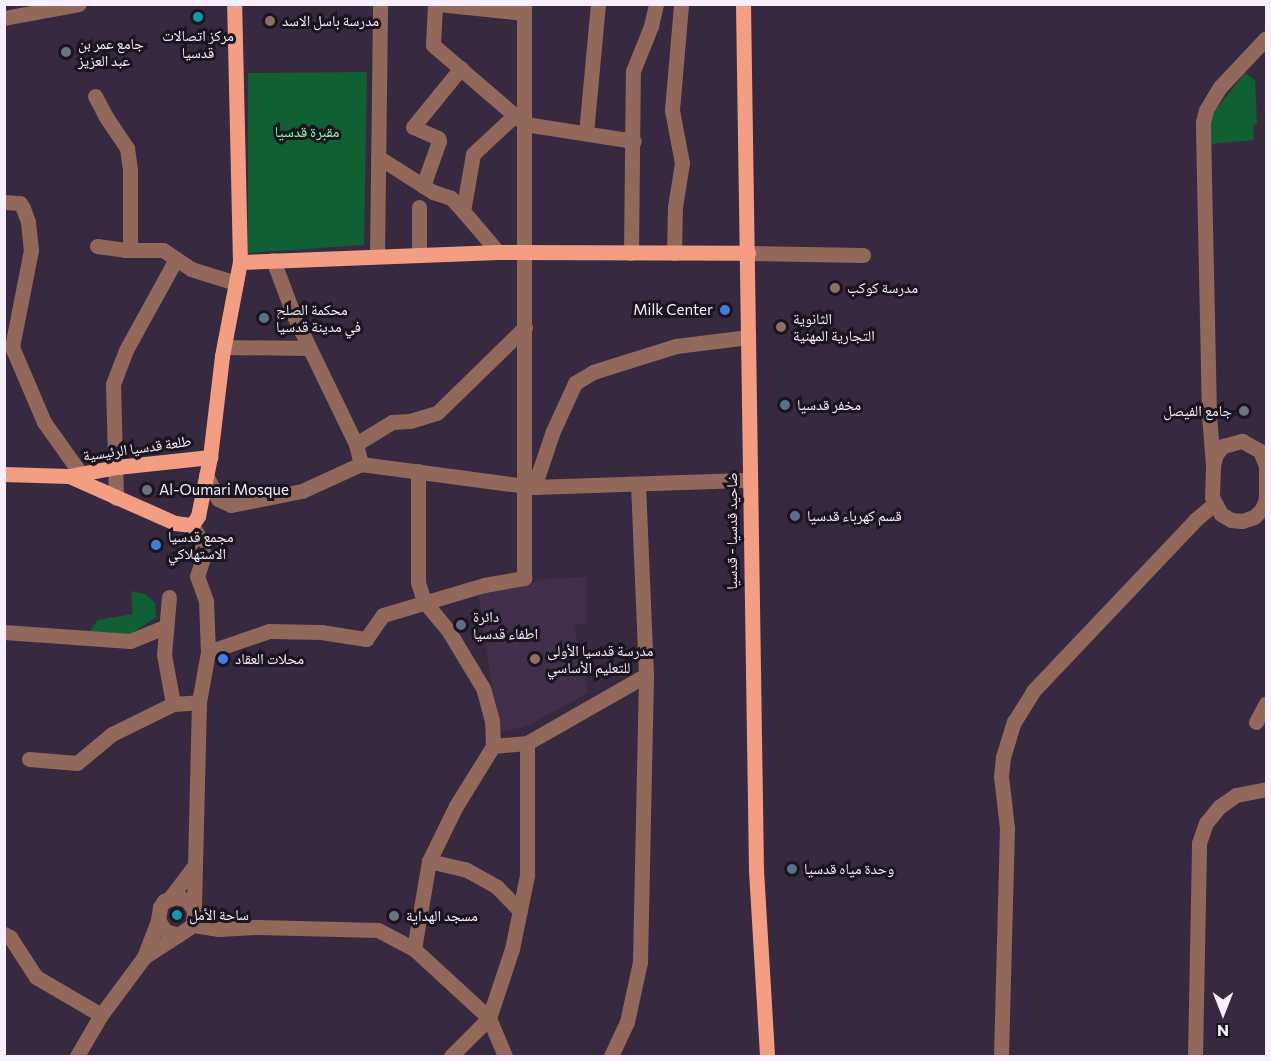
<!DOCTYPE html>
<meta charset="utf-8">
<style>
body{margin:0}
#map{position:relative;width:1271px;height:1061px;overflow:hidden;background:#372940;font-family:Commissioner,"Noto Naskh Arabic",sans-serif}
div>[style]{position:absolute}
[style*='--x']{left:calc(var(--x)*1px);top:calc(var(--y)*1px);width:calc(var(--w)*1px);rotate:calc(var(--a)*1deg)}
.built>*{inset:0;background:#412f4c}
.green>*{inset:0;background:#106033}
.minor>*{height:15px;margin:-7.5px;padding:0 7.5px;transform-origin:7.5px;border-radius:7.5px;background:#91685a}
.major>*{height:15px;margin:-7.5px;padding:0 7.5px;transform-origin:7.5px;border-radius:7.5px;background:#f39e82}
.dots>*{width:16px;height:16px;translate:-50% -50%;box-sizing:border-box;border:3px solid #1b151f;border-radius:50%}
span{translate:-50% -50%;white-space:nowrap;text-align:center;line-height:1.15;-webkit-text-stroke:6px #1b151f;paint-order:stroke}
.poi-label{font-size:15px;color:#f7eefe}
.left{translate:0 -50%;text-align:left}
.right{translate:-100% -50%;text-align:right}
.park-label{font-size:15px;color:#84feac}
.street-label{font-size:15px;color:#f7eefe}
.frame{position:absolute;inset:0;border:6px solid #f7eefe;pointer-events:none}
.north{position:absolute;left:1193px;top:983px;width:60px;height:60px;-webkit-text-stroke:4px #1b151f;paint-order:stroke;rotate:180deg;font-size:16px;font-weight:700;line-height:24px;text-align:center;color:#f7eefe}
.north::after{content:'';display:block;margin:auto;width:21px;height:27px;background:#f7eefe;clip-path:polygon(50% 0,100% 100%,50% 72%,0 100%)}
</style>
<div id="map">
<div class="built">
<i style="clip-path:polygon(586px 577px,586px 624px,574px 625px,588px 693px,525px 727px,499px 732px,478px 592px,548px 579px)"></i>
</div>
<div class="green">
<i style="clip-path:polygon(367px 72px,364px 245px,248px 253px,248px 73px)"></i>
<i style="clip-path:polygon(1245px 73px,1255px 80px,1257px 124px,1253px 125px,1254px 140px,1210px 144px,1210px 120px,1217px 108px)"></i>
<i style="clip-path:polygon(131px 591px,145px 594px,155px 603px,156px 617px,122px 640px,88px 633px,98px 620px,133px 614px)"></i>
</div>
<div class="minor">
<i style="--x:435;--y:4;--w:41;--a:92.8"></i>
<i style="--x:433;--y:45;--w:121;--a:40.7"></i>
<i style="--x:525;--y:124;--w:110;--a:8.9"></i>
<i style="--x:438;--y:4;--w:86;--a:6"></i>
<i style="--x:4;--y:18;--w:76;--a:-10.6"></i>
<i style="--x:95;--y:96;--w:24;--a:62"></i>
<i style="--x:106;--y:117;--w:37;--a:56"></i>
<i style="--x:127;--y:148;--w:22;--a:82"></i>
<i style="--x:130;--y:170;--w:79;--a:90"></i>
<i style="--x:586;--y:133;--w:130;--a:-84.7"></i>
<i style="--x:378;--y:157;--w:65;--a:32.5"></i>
<i style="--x:433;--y:192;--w:19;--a:18"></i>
<i style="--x:451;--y:198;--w:18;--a:47"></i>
<i style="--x:423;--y:186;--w:48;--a:-70.4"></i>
<i style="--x:439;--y:141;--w:3;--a:-108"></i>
<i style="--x:438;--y:138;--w:27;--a:-156"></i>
<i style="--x:413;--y:127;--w:76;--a:-50.9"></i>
<i style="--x:4;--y:202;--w:16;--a:4"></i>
<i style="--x:20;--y:203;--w:6;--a:59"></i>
<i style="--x:23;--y:208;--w:15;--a:70"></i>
<i style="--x:28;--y:222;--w:28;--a:84"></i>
<i style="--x:31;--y:250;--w:99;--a:101.1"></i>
<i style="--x:12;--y:347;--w:82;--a:66.9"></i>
<i style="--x:44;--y:422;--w:64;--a:54.6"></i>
<i style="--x:419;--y:207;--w:48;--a:90"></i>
<i style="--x:97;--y:246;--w:28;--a:8"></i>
<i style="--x:125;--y:250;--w:38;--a:0"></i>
<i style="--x:163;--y:250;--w:34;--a:34"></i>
<i style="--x:191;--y:269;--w:47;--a:17.3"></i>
<i style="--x:498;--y:252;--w:54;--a:-130.5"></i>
<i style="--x:463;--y:211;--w:58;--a:-80"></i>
<i style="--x:473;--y:154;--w:57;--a:-42.9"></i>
<i style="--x:631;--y:253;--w:182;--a:-89.4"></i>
<i style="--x:633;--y:71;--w:48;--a:-68.2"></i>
<i style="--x:651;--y:26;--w:23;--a:-77"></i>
<i style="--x:674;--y:253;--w:46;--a:-88.8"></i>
<i style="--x:675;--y:207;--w:45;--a:-81"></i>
<i style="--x:682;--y:163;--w:54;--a:-100.7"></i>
<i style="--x:672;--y:110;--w:106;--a:-85.1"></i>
<i style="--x:748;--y:253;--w:115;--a:1"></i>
<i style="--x:377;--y:256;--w:252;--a:-89.3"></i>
<i style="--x:273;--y:260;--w:60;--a:69.4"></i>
<i style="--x:294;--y:316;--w:142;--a:64.2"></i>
<i style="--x:356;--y:444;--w:21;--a:76"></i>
<i style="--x:224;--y:347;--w:85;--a:0.7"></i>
<i style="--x:1242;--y:441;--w:21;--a:29"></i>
<i style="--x:1260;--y:451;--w:16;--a:68"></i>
<i style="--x:1266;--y:466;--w:33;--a:90"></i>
<i style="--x:1266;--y:499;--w:11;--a:112"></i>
<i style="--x:1262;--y:509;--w:11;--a:135"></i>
<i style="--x:1254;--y:517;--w:13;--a:162"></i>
<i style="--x:1242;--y:521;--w:11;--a:-175"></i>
<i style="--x:1231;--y:520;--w:12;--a:-149"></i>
<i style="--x:1221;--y:514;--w:19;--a:-118"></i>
<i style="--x:1212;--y:497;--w:32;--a:-88"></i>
<i style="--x:1213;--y:465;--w:11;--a:-75"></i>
<i style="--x:1216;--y:454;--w:11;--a:-49"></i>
<i style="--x:1223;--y:446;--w:20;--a:-15"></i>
<i style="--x:356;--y:444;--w:42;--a:-31.4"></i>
<i style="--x:392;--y:422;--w:18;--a:-3"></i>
<i style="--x:410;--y:421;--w:28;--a:-17"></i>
<i style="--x:437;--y:413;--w:123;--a:-44.3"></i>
<i style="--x:1213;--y:465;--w:50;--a:-94.6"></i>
<i style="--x:1209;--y:415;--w:293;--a:-91.2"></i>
<i style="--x:1203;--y:122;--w:12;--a:-76"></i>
<i style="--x:1206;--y:110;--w:27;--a:-59"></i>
<i style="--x:1220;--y:87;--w:67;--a:-46.8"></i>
<i style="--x:206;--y:475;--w:27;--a:63"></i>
<i style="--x:218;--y:499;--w:14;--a:25"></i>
<i style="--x:231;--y:505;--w:72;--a:-11.2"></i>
<i style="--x:302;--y:491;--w:65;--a:-24.6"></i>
<i style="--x:361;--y:464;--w:175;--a:7.6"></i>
<i style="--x:534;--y:487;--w:216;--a:-1.9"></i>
<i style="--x:534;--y:487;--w:59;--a:-71.3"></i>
<i style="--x:553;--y:431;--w:53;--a:-65.4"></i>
<i style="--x:575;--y:383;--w:21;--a:-31"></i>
<i style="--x:593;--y:372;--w:87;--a:-17.4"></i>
<i style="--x:676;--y:346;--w:73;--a:-7.1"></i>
<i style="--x:116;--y:498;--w:114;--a:-91.5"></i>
<i style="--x:113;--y:384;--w:36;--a:-69"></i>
<i style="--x:126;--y:350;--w:104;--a:-61.2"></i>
<i style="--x:192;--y:525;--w:20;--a:60"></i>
<i style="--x:202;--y:542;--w:16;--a:86"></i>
<i style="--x:203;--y:558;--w:19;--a:108"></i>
<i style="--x:197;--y:576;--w:27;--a:70"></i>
<i style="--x:206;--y:601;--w:51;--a:87.8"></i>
<i style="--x:208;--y:652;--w:51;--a:100.2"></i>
<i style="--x:199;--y:702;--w:208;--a:91.4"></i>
<i style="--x:169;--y:597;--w:57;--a:95"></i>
<i style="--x:164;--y:654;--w:51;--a:79.8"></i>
<i style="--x:4;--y:632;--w:126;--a:4.1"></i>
<i style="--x:130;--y:641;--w:38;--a:-22"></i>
<i style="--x:208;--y:652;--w:65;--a:-19"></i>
<i style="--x:269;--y:631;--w:52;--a:1.1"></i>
<i style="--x:321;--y:632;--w:46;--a:8.8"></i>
<i style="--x:366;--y:639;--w:29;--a:-55"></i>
<i style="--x:383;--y:615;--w:105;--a:-16.5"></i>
<i style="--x:484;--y:585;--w:41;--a:-9.9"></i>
<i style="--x:524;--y:578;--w:574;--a:-90"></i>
<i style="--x:1256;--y:722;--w:21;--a:-62"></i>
<i style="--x:493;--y:746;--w:34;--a:-5"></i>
<i style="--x:527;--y:743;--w:137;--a:-29.7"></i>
<i style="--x:29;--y:759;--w:48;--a:4.8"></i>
<i style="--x:77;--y:763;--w:45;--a:-39.6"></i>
<i style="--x:112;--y:734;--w:68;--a:-26.2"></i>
<i style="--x:173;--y:704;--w:26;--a:-4"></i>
<i style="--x:429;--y:861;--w:37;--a:13"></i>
<i style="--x:465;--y:869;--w:37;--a:29"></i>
<i style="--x:497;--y:887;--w:33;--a:46"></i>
<i style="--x:170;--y:898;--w:41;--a:-52.9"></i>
<i style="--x:193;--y:925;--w:26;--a:9"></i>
<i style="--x:219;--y:929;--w:39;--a:-3"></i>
<i style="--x:258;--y:927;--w:120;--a:1.4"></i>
<i style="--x:378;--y:930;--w:41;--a:27.8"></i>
<i style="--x:414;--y:949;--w:102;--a:42.6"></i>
<i style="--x:489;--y:1018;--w:41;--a:67.2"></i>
<i style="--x:4;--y:934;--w:7;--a:27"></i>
<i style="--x:10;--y:937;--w:48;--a:57"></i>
<i style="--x:36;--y:977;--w:75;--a:30.3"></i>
<i style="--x:414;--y:949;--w:89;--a:-80.3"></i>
<i style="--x:429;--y:861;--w:61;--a:-63.9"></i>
<i style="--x:456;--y:806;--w:70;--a:-58.3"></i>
<i style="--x:493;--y:746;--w:25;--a:-92"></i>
<i style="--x:492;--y:721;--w:34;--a:-105"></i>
<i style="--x:483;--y:688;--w:68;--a:-121.1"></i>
<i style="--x:448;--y:630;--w:38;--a:-130"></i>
<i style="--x:424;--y:601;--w:20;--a:-108"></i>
<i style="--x:418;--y:582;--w:111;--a:-90"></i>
<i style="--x:144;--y:957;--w:40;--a:-32.9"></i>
<i style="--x:77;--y:1056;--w:48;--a:-59.7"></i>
<i style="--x:101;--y:1015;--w:72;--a:-53.4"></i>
<i style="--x:144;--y:957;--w:40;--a:-69"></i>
<i style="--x:158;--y:920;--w:13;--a:-81"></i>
<i style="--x:160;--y:907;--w:7;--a:-56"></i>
<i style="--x:164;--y:901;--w:13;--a:-18"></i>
<i style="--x:176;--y:897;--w:11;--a:15"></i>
<i style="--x:187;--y:900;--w:12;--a:55"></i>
<i style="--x:194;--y:910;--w:15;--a:94"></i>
<i style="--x:193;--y:925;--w:18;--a:146"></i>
<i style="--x:178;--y:935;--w:14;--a:-163"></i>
<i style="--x:165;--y:931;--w:13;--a:-122"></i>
<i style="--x:451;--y:1056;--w:54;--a:-45"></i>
<i style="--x:489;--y:1018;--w:73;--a:-71.6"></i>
<i style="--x:512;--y:949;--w:76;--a:-78.5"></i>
<i style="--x:527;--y:875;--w:132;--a:-90"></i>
<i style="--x:611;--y:1056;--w:38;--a:-65"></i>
<i style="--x:627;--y:1022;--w:61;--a:-77.8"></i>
<i style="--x:640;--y:962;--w:287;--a:-88.8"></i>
<i style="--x:646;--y:675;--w:190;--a:-92.4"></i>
<i style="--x:1001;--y:1056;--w:228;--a:-88.5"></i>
<i style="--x:1007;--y:828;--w:52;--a:-96.6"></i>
<i style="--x:1001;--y:776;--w:19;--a:-84"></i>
<i style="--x:1003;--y:757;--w:37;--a:-73"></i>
<i style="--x:1014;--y:722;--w:36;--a:-58"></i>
<i style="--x:1033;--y:691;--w:236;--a:-46.5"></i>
<i style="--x:1195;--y:520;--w:25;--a:-40"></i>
<i style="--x:1195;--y:1056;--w:213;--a:-88.9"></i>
<i style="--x:1199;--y:843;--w:21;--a:-71"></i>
<i style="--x:1206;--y:823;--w:21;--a:-51"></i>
<i style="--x:1219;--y:807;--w:21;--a:-35"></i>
<i style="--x:1236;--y:795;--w:31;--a:-11"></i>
</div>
<div class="major">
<i style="--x:743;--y:4;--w:866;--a:89.14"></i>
<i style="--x:756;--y:870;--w:186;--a:86.6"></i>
<i style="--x:240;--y:262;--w:258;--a:-2.2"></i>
<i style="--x:498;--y:252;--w:250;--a:0.2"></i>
<i style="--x:4;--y:474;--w:65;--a:1.8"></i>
<i style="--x:69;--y:476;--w:49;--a:-10.6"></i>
<i style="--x:117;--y:467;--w:94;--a:-6.1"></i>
<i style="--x:69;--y:476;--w:116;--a:23.9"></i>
<i style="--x:175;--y:523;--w:17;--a:7"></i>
<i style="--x:192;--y:525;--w:11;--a:-56"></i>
<i style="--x:198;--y:516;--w:60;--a:-78.5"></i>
<i style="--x:210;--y:457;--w:102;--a:-83.2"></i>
<i style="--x:222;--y:356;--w:96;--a:-79.2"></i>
<i style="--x:240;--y:262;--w:258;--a:-91.3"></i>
</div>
<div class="dots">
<i style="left:198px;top:17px;background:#0f9aa8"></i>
<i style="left:270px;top:21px;background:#8d6e63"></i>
<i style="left:66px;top:52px;background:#6b7280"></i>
<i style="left:835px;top:288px;background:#8d6e63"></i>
<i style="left:725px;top:310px;background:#3f7fe0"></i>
<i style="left:264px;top:318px;background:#5c6f8a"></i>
<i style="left:781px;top:327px;background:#8d6e63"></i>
<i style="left:785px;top:405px;background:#5c6f8a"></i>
<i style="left:1244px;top:411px;background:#6b7280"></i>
<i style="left:147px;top:490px;background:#6b7280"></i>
<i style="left:795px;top:516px;background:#5c6f8a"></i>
<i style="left:156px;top:545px;background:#3f7fe0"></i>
<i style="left:461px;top:625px;background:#5c6f8a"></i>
<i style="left:223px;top:659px;background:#3f7fe0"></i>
<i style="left:535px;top:659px;background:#8d6e63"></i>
<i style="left:792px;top:869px;background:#5c6f8a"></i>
<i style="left:177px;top:915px;background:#0f9aa8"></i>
<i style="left:394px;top:916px;background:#6b7280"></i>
</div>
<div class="poi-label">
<span class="left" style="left:282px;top:21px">مدرسة باسل الاسد</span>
<span style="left:198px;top:44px">مركز اتصالات<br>قدسيا</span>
<span class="left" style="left:78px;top:52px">جامع عمر بن<br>عبد العزيز</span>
<span class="left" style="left:847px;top:288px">مدرسة كوكب</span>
<span class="left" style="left:276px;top:318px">محكمة الصلح<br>في مدينة قدسيا</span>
<span class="right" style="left:713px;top:310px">Milk Center</span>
<span class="left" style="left:793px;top:327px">الثانوية<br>التجارية المهنية</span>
<span class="left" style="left:797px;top:405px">مخفر قدسيا</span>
<span class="right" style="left:1232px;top:411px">جامع الفيصل</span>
<span class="left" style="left:159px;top:490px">Al-Oumari Mosque</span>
<span class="left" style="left:807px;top:516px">قسم كهرباء قدسيا</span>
<span class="left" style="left:168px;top:545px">مجمع قدسيا<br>الاستهلاكي</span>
<span class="left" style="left:473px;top:625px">دائرة<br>اطفاء قدسيا</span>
<span class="left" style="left:547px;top:659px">مدرسة قدسيا الأولى<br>للتعليم الأساسي</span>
<span class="left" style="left:235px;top:659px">محلات العقاد</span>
<span class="left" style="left:804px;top:869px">وحدة مياه قدسيا</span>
<span class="left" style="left:189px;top:915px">ساحة الأمل</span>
<span class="left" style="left:406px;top:916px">مسجد الهداية</span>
</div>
<div class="park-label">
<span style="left:307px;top:132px">مقبرة قدسيا</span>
</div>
<div class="street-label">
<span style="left:137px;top:448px;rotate:-8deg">طلعة قدسيا الرئيسية</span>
<span style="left:732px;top:531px;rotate:-90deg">ضاحيد قدسيا - قدسيا</span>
</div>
<div class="frame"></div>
<div class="north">N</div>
</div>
